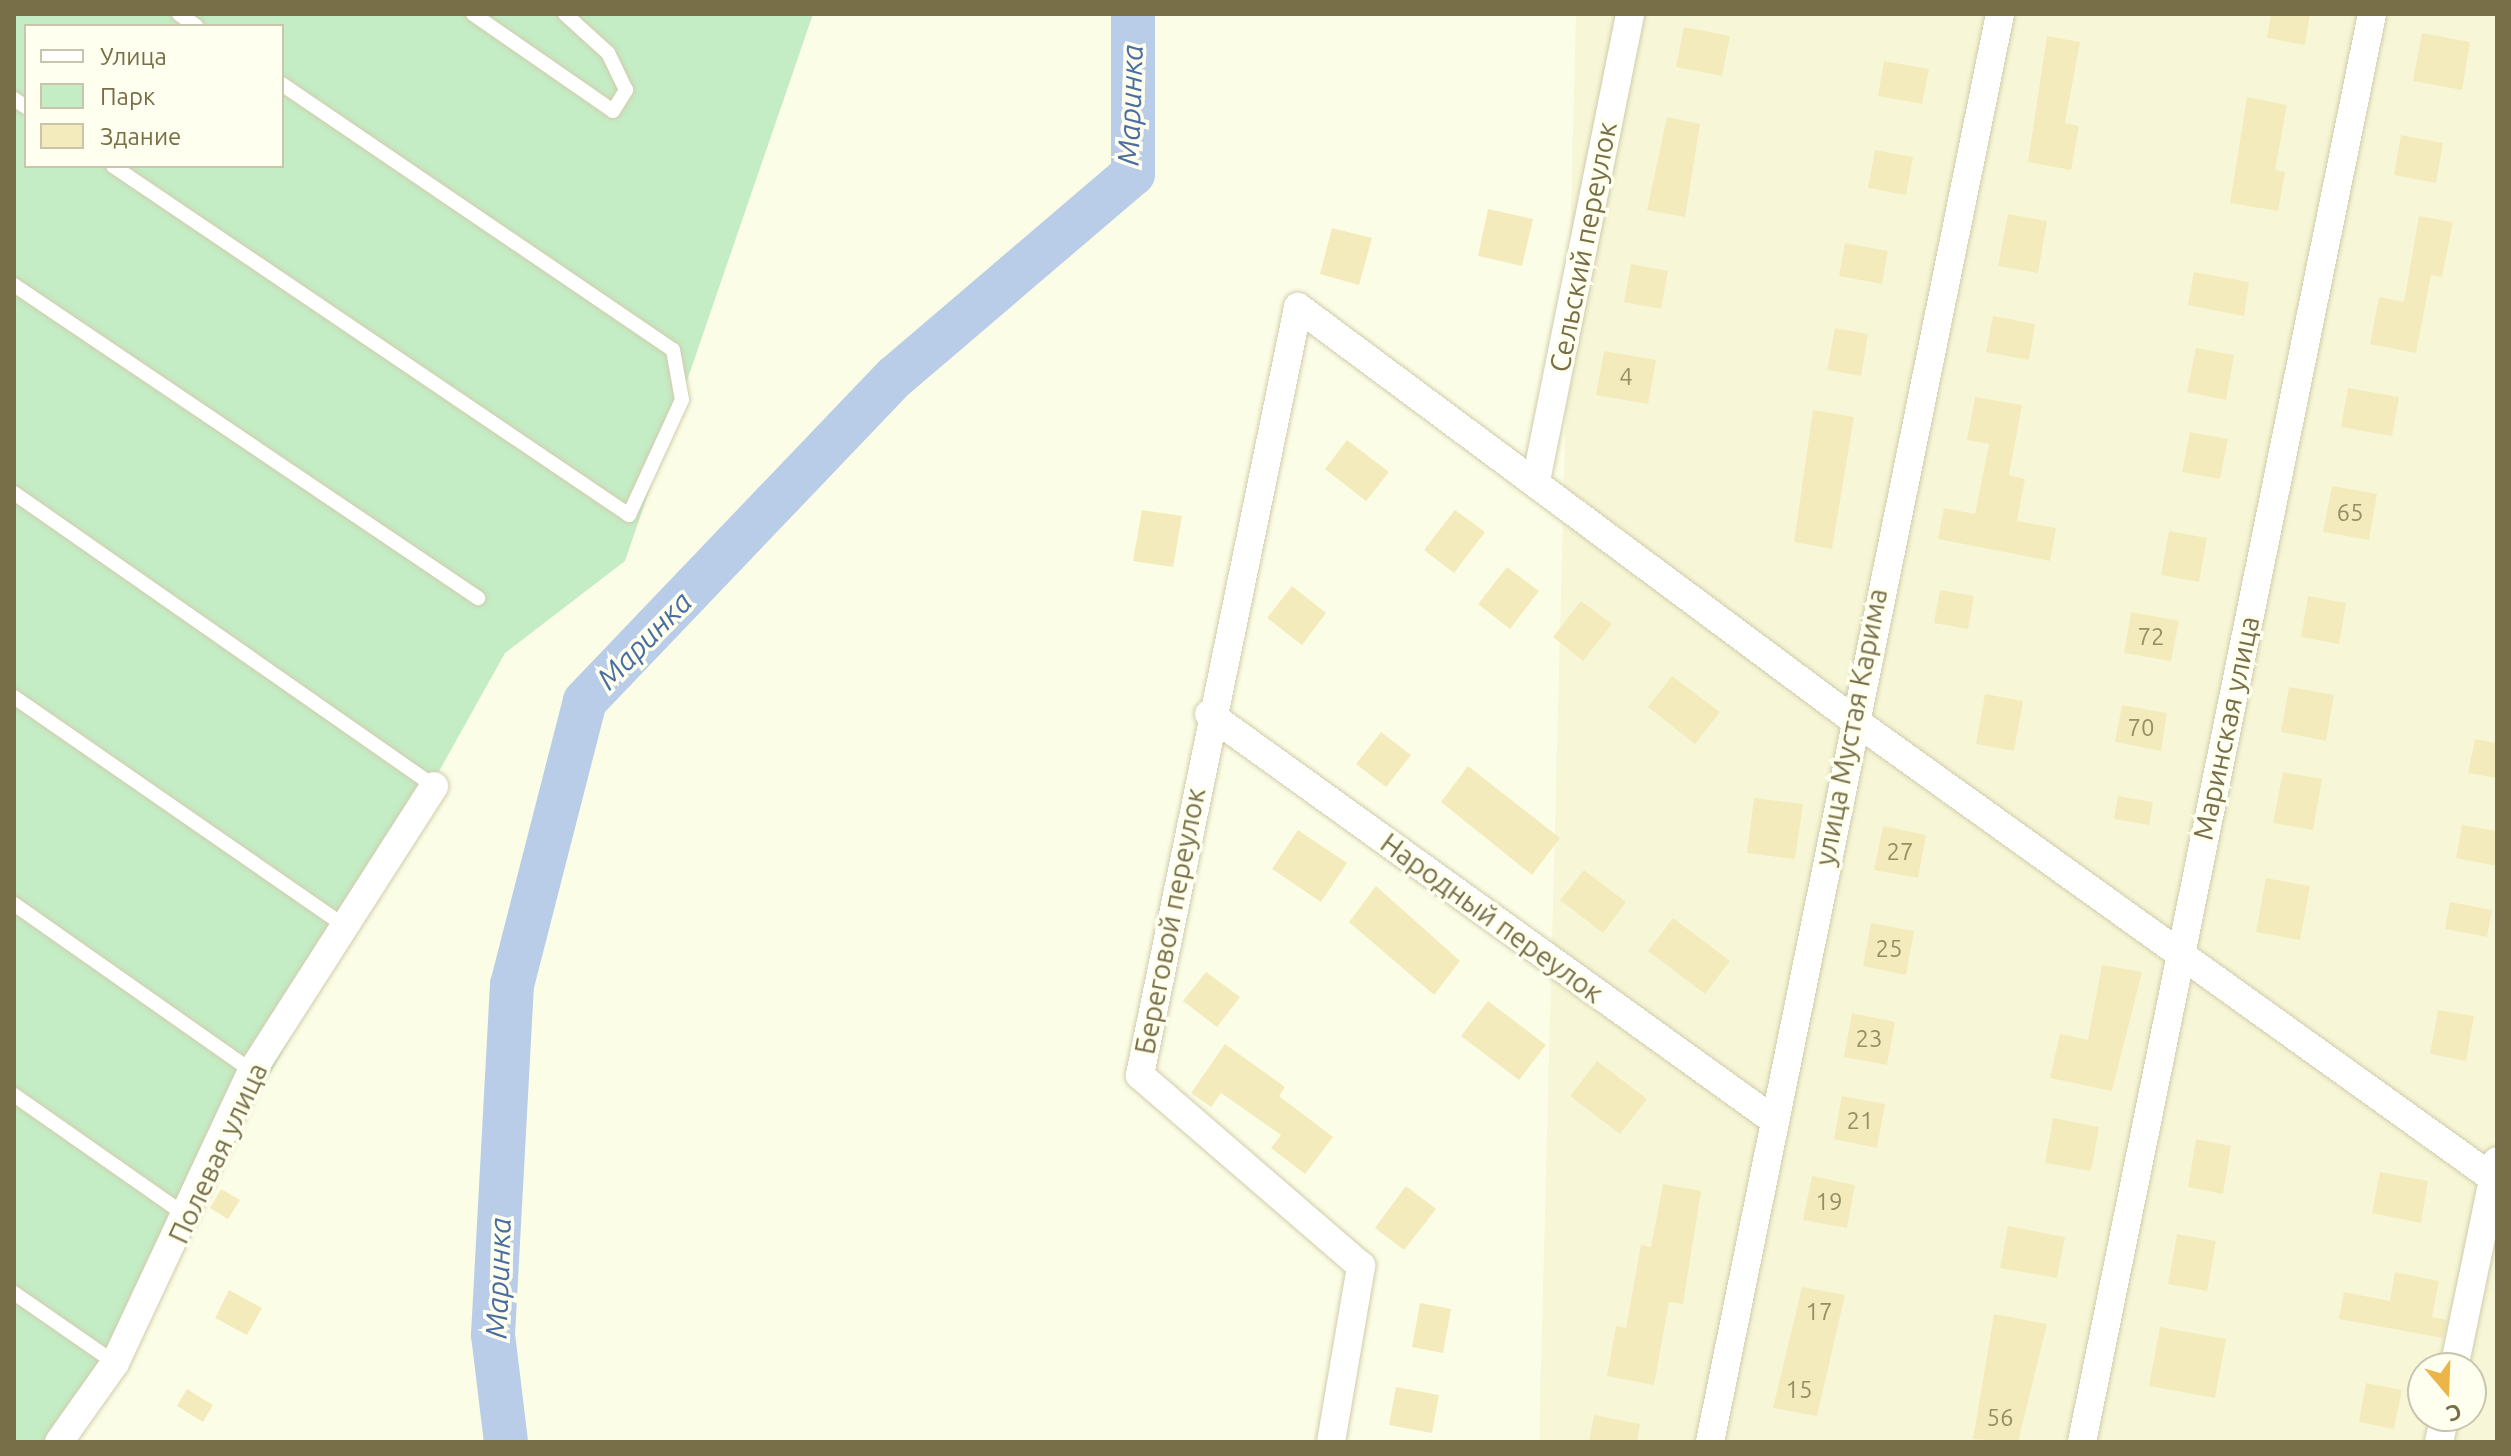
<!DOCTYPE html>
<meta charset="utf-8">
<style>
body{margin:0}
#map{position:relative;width:2511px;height:1456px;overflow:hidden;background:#fcfde6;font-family:Ubuntu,sans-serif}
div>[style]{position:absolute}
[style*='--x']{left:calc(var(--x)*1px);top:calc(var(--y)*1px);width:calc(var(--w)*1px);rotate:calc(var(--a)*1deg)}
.residential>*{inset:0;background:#f7f7d7}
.green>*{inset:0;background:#c4ecc5}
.river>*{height:44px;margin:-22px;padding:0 22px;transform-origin:22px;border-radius:22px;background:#b9cde8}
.building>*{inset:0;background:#f4ebbd}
.roads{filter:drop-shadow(0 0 2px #d0ccab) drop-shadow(0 0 2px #d0ccab)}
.lane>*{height:14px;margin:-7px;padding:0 7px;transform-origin:7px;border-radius:7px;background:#fff}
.street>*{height:28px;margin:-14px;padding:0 14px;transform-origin:14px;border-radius:14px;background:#fff}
span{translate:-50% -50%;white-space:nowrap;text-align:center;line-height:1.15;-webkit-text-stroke:7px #feffee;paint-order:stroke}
.number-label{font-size:24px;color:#978e66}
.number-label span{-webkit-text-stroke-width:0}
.street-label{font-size:28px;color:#786f49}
.water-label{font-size:30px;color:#4a6da2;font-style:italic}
.frame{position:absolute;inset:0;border:16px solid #786f49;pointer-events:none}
.legend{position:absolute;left:24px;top:24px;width:260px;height:144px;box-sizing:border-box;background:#feffee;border:2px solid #c8c5ac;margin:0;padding:10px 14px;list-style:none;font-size:24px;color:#786f49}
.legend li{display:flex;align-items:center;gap:16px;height:40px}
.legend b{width:40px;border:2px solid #c8c5ac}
.north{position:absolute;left:2407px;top:1352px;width:80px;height:80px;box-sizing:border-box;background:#feffee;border:2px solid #c8c5ac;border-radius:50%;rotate:161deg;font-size:22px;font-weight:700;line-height:32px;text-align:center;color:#786f49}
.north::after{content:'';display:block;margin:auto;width:28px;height:36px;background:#ecb547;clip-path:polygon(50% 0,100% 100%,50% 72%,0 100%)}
</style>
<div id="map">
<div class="residential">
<i style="clip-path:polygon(evenodd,1576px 14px,2497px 14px,2497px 1442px,1539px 1442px,1576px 14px,2423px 1368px,2471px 1368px,2471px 1416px,2423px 1416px,2423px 1368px)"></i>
</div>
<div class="green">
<i style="clip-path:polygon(evenodd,14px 14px,813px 14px,625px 561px,505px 653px,65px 1442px,14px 1442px,14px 14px,26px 26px,282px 26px,282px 166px,26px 166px,26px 26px)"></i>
</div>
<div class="river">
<i style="--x:506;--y:1442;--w:108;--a:-96.9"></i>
<i style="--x:493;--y:1335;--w:351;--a:-86.9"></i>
<i style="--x:512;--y:985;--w:293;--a:-75.6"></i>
<i style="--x:585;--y:701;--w:448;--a:-46.3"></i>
<i style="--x:895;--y:377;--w:313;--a:-40.5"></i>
<i style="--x:1133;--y:174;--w:160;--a:-90"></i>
</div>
<div class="building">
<i style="clip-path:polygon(2271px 14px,2310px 14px,2305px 45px,2267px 38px)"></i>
<i style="clip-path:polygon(1684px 27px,1730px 36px,1722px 76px,1676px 67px)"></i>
<i style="clip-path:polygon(2422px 33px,2470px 42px,2462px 90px,2413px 81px)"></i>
<i style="clip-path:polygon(2047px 36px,2080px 42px,2065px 123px,2079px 126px,2071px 170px,2028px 162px)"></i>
<i style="clip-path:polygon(1884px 61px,1929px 69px,1922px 104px,1878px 96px)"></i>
<i style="clip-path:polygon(2247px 97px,2287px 105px,2275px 170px,2285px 172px,2278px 211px,2230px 203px)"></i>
<i style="clip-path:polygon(1667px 117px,1700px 124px,1685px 217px,1647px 210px)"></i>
<i style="clip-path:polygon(2401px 135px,2443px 143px,2436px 183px,2394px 175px)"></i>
<i style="clip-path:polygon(1875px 150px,1913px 157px,1906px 195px,1868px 188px)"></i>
<i style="clip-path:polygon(1488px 209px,1533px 219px,1522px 266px,1478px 256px)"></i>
<i style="clip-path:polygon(2008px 214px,2047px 221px,2038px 273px,1998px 266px)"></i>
<i style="clip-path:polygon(2419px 216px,2453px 222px,2442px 277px,2431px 275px,2416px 353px,2370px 344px,2379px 297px,2404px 302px)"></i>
<i style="clip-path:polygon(1332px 228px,1372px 238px,1359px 285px,1320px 274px)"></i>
<i style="clip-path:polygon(1845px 243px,1888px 251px,1882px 284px,1839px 276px)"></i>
<i style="clip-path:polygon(1631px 264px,1668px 271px,1661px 309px,1624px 302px)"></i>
<i style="clip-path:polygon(2194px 272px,2249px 282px,2244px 316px,2188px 305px)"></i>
<i style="clip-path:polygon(1993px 316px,2035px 324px,2029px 360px,1986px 352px)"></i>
<i style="clip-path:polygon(1835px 328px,1868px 334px,1861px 376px,1827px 370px)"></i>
<i style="clip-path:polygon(2196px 348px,2234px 355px,2226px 400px,2187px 392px)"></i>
<i style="clip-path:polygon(1604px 351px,1656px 360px,1648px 404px,1596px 395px)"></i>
<i style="clip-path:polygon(2348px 388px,2399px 397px,2392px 436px,2341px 427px)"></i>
<i style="clip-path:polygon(1975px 397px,2022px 405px,2009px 475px,2025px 479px,2017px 521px,2056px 528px,2050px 561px,1938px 539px,1944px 508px,1975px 514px,1989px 444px,1967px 440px)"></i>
<i style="clip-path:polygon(1813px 410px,1854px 417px,1832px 549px,1794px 542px)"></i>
<i style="clip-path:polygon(2190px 432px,2228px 439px,2220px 479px,2182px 472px)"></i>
<i style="clip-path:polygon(1347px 440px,1389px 472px,1366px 501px,1325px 469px)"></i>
<i style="clip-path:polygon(2332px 486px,2377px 494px,2369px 540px,2323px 532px)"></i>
<i style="clip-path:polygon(1142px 510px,1182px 516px,1173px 567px,1133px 561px)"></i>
<i style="clip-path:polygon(1455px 510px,1485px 532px,1454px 573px,1424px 550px)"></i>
<i style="clip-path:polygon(2169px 531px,2207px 538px,2199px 582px,2161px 575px)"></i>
<i style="clip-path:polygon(1507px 567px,1539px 591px,1510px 629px,1478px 604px)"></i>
<i style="clip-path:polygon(1292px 586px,1326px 613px,1302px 645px,1267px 618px)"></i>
<i style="clip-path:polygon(1940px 590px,1974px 596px,1968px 629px,1934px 623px)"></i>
<i style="clip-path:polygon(2308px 596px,2346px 603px,2339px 644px,2301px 637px)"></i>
<i style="clip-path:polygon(1581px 601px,1612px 624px,1583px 661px,1553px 637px)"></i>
<i style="clip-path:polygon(2131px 612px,2179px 621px,2171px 661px,2124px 653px)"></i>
<i style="clip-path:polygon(1672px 676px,1720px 712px,1695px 744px,1648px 707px)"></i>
<i style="clip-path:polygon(2289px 687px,2334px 695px,2326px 741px,2281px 732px)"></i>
<i style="clip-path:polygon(1985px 694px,2023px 701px,2014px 751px,1976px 744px)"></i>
<i style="clip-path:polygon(2122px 705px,2167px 713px,2161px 751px,2115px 742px)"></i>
<i style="clip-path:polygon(1381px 732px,1411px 755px,1386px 787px,1356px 764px)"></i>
<i style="clip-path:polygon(2475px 739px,2497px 743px,2497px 778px,2468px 773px)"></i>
<i style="clip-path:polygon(1468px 766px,1560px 838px,1532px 875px,1441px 802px)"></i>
<i style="clip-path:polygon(2283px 772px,2322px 779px,2313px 830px,2273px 823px)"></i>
<i style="clip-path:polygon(2118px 796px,2153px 802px,2149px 825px,2114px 819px)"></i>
<i style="clip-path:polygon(1754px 798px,1803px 804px,1795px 859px,1747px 853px)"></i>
<i style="clip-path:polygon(2462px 825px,2497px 831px,2497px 866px,2456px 858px)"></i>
<i style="clip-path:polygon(1883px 826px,1926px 835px,1918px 878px,1874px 870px)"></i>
<i style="clip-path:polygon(1298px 830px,1347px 863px,1321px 902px,1272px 869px)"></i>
<i style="clip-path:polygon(1584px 870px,1626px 902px,1603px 933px,1560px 900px)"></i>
<i style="clip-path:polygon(2266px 878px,2310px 886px,2300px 940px,2256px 932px)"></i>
<i style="clip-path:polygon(1376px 886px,1460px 961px,1434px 995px,1349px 922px)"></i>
<i style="clip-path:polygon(2450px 902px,2492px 910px,2487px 937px,2445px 929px)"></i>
<i style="clip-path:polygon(1673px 918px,1730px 961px,1705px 994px,1648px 951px)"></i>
<i style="clip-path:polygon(1871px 923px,1914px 931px,1906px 975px,1863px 966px)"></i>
<i style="clip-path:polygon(2102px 965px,2142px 972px,2112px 1091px,2050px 1078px,2060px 1034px,2088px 1040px)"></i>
<i style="clip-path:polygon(1206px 972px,1240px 997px,1217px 1027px,1183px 1001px)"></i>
<i style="clip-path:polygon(1488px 1001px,1546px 1045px,1519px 1080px,1461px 1036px)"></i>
<i style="clip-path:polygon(2438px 1010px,2474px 1016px,2466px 1061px,2430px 1054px)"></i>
<i style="clip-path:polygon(1852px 1013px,1895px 1022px,1887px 1065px,1844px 1057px)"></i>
<i style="clip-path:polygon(1225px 1044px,1285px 1087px,1279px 1096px,1333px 1137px,1305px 1174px,1271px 1148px,1281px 1135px,1221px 1093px,1211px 1107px,1191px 1093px)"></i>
<i style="clip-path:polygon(1597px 1061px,1647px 1099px,1620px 1134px,1570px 1096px)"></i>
<i style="clip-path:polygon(1842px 1096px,1885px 1104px,1877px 1148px,1834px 1139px)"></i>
<i style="clip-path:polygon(2053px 1118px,2099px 1127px,2091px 1171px,2045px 1163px)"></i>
<i style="clip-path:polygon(2196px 1139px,2231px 1146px,2223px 1194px,2188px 1187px)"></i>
<i style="clip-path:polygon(2380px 1172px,2428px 1181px,2421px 1223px,2372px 1213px)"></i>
<i style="clip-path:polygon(1812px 1176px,1855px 1185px,1847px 1228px,1803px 1220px)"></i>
<i style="clip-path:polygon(1663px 1184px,1701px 1191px,1683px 1304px,1669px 1302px,1654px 1385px,1607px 1376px,1616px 1326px,1626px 1328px,1641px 1245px,1651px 1247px)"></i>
<i style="clip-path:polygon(1406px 1186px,1436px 1209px,1404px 1250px,1375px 1228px)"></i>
<i style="clip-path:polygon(221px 1189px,240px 1200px,228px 1219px,210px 1208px)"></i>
<i style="clip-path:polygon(2008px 1226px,2065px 1237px,2057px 1278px,2000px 1268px)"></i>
<i style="clip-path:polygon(2177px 1234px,2216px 1241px,2207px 1291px,2168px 1284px)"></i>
<i style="clip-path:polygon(2395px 1272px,2439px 1281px,2432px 1317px,2447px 1320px,2443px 1338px,2339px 1319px,2344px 1292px,2390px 1301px)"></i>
<i style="clip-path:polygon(1802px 1287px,1845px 1295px,1817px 1416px,1773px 1408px)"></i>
<i style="clip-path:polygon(229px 1290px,262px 1308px,247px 1335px,215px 1318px)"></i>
<i style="clip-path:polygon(1420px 1303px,1451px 1309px,1443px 1353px,1412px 1347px)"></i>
<i style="clip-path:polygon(1994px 1314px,2047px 1324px,2018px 1442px,1973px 1439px)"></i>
<i style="clip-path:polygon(2160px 1327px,2226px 1339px,2215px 1398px,2149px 1386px)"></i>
<i style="clip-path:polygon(2366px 1383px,2402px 1390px,2394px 1429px,2359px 1422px)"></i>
<i style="clip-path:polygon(1396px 1387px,1439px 1395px,1432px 1433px,1389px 1425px)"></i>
<i style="clip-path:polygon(187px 1389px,213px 1405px,203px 1422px,177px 1406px)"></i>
<i style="clip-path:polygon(1594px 1415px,1640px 1424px,1637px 1442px,1589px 1442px)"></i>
</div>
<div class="roads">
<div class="lane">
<i style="--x:179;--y:14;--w:21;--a:35"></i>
<i style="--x:473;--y:14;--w:170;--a:34.7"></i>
<i style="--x:613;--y:111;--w:25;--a:-58"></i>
<i style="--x:626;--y:90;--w:41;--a:-115.9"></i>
<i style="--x:608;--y:53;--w:58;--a:-137.8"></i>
<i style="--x:14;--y:99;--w:14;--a:34"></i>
<i style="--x:113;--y:166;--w:623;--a:34.07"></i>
<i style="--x:629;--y:515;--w:127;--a:-65.3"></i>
<i style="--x:682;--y:400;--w:51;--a:-100.2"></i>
<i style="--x:673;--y:350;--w:473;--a:-145.8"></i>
<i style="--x:14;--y:285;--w:560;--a:34"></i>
<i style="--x:14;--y:493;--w:512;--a:34.9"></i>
<i style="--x:14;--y:697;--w:405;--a:34.7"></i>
<i style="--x:14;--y:904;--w:291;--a:35.1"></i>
<i style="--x:14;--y:1095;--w:211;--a:35"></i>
<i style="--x:14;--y:1293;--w:123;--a:34.7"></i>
</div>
<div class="street">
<i style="--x:1536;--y:481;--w:476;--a:-78.6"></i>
<i style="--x:1209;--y:714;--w:697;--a:35.72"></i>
<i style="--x:2454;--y:1368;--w:211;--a:-78.3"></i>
<i style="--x:59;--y:1442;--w:97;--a:-54.7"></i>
<i style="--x:115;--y:1363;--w:323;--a:-64.9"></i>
<i style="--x:252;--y:1071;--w:338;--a:-57.4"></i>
<i style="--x:1331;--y:1442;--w:179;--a:-80.3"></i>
<i style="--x:1361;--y:1266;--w:292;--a:-139.2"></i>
<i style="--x:1140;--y:1075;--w:784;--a:-78.37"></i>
<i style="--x:1298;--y:307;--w:689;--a:36.62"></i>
<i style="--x:1851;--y:718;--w:795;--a:35.63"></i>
<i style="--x:1710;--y:1442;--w:1457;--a:-78.52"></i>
<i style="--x:2082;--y:1442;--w:1457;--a:-78.52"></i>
<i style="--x:2439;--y:1442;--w:27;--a:-77"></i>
</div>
</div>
<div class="number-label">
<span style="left:1626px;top:377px">4</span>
<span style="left:2350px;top:513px">65</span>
<span style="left:2151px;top:637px">72</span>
<span style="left:2141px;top:728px">70</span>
<span style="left:1900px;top:852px">27</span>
<span style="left:1889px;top:949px">25</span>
<span style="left:1869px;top:1039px">23</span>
<span style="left:1860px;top:1121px">21</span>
<span style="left:1829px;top:1202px">19</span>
<span style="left:1819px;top:1312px">17</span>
<span style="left:1799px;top:1390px">15</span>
<span style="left:2000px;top:1418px">56</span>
</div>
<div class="street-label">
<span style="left:1583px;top:247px;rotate:-79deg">Сельский переулок</span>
<span style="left:1851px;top:727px;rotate:-79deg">улица Мустая Карима</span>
<span style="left:2226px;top:728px;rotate:-78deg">Маринская улица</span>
<span style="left:1492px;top:918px;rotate:36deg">Народный переулок</span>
<span style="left:1170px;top:921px;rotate:-79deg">Береговой переулок</span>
<span style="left:218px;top:1153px;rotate:-65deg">Полевая улица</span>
</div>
<div class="water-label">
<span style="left:1130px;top:105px;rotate:-88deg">Маринка</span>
<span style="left:644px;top:640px;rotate:-46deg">Маринка</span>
<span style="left:498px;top:1278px;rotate:-88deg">Маринка</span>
</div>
<div class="frame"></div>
<ul class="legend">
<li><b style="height:10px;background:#fff"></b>Улица</li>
<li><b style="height:22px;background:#c4ecc5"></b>Парк</li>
<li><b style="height:22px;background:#f4ebbd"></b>Здание</li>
</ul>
<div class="north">С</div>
</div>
